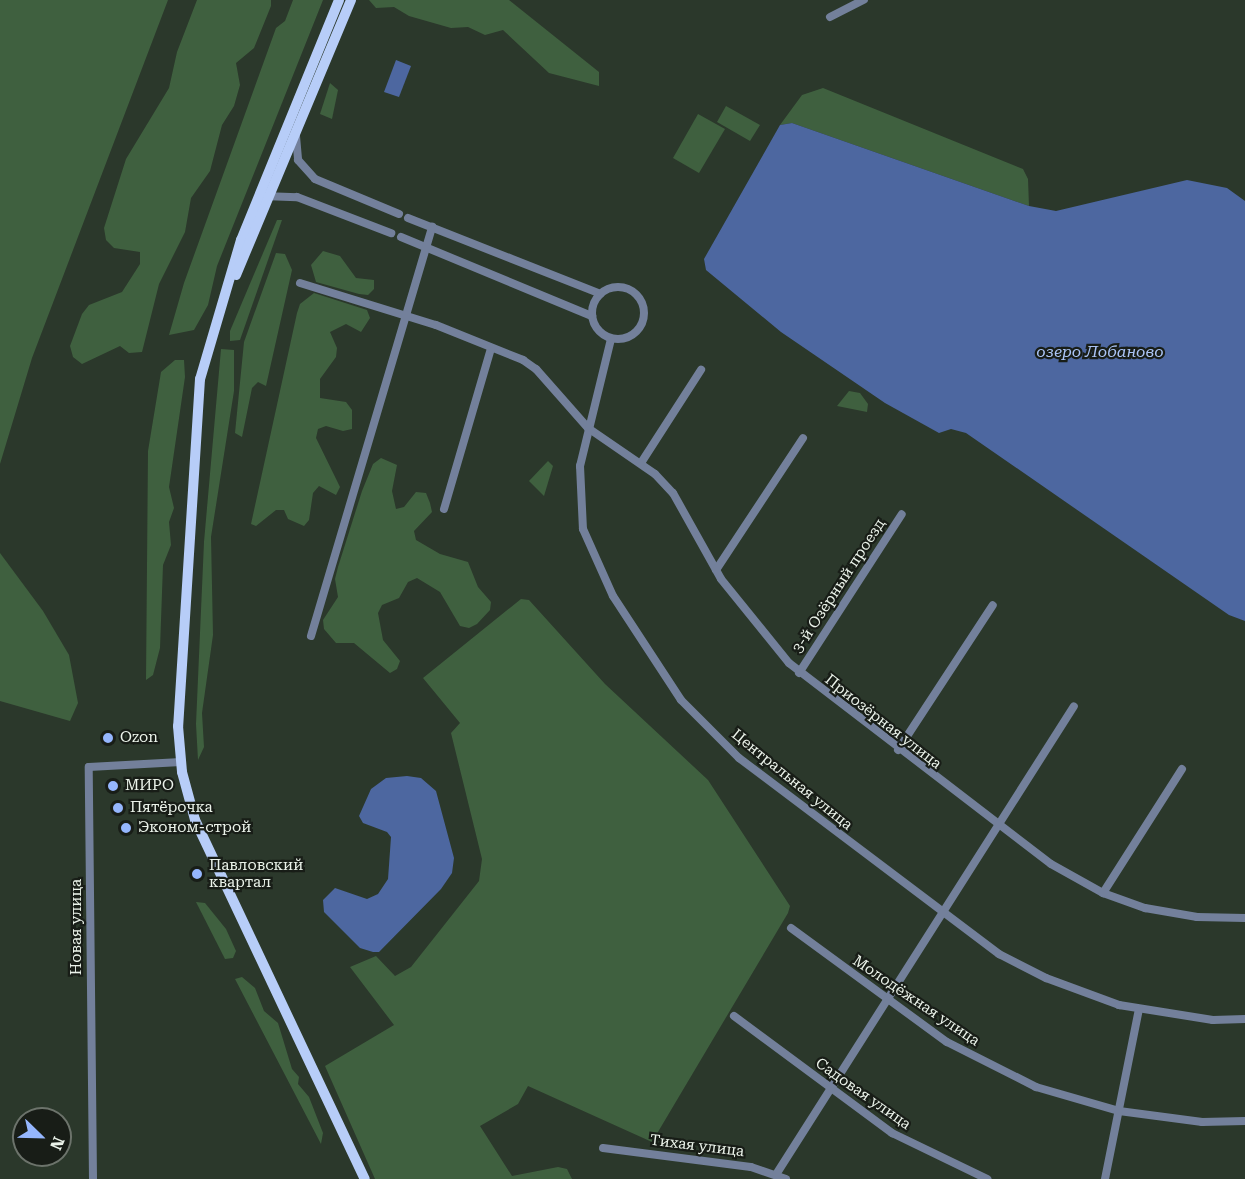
<!DOCTYPE html>
<meta charset="utf-8">
<style>
body{margin:0}
#map{position:relative;width:1245px;height:1179px;overflow:hidden;background:#2b382b;font-family:"Roboto Serif",serif}
div>[style]{position:absolute}
[style*='--x']{left:calc(var(--x)*1px);top:calc(var(--y)*1px);width:calc(var(--w)*1px);rotate:calc(var(--a)*1deg)}
.green>*{inset:0;background:#3f603f}
.water>*{inset:0;background:#4d67a0}
.minor>*{height:8px;margin:-4px;padding:0 4px;transform-origin:4px;border-radius:4px;background:#73809b}
.minor>.ring{margin:-4px;padding:0;box-sizing:content-box;background:none;border:8px solid #73809b;border-radius:50%}
.major>*{height:10px;margin:-5px;padding:0 5px;transform-origin:5px;border-radius:5px;background:#b7cdf8}
.dots>*{width:16px;height:16px;translate:-50% -50%;box-sizing:border-box;border:3px solid #181d17;border-radius:50%}
span{translate:-50% -50%;white-space:nowrap;text-align:center;line-height:1.15;-webkit-text-stroke:4.5px #181d17;paint-order:stroke}
.street-label{font-size:15px;color:#ebf3ea}
.poi-label{font-size:15px;color:#ebf3ea}
.left{translate:0 -50%;text-align:left}
.water-label{font-size:16px;color:#abc4f5;font-style:italic}
.north{position:absolute;left:12px;top:1107px;width:60px;height:60px;box-sizing:border-box;background:#181d17;border:2px solid #6c736b;border-radius:50%;rotate:113deg;font-size:16px;font-weight:700;line-height:24px;text-align:center;color:#ebf3ea}
.north::after{content:'';display:block;margin:auto;width:21px;height:27px;background:#95b6fd;clip-path:polygon(50% 0,100% 100%,50% 72%,0 100%)}
</style>
<div id="map">
<div class="green">
<i style="clip-path:polygon(0 0,168px 0,32px 358px,0 464px)"></i>
<i style="clip-path:polygon(197px 0,271px 0,271px 6px,254px 48px,236px 63px,240px 85px,234px 106px,222px 125px,210px 171px,191px 198px,185px 232px,159px 284px,142px 352px,129px 353px,120px 346px,82px 364px,73px 357px,70px 346px,82px 314px,89px 305px,122px 292px,140px 264px,140px 252px,114px 248px,106px 240px,104px 228px,126px 159px,169px 88px,177px 52px)"></i>
<i style="clip-path:polygon(293px 0,323px 0,217px 266px,208px 305px,194px 330px,169px 335px,184px 283px,276px 28px,285px 21px)"></i>
<i style="clip-path:polygon(369px 0,509px 0,599px 72px,599px 86px,549px 73px,503px 30px,485px 35px,468px 27px,451px 28px,409px 16px,394px 7px,376px 8px)"></i>
<i style="clip-path:polygon(330px 83px,338px 90px,332px 119px,320px 114px)"></i>
<i style="clip-path:polygon(823px 88px,1023px 169px,1028px 179px,1029px 206px,792px 123px,780px 125px,802px 95px)"></i>
<i style="clip-path:polygon(726px 106px,760px 125px,750px 141px,717px 122px)"></i>
<i style="clip-path:polygon(698px 114px,725px 129px,699px 173px,673px 158px)"></i>
<i style="clip-path:polygon(277px 220px,282px 220px,240px 340px,230px 341px,230px 331px)"></i>
<i style="clip-path:polygon(323px 251px,340px 256px,356px 278px,374px 280px,374px 289px,368px 295px,359px 294px,316px 282px,311px 265px)"></i>
<i style="clip-path:polygon(276px 253px,285px 254px,292px 270px,266px 386px,258px 382px,252px 388px,242px 437px,235px 433px,244px 342px)"></i>
<i style="clip-path:polygon(314px 293px,367px 310px,370px 318px,361px 332px,346px 324px,330px 332px,337px 348px,336px 357px,320px 379px,320px 398px,346px 402px,352px 410px,352px 429px,343px 431px,326px 426px,318px 429px,316px 438px,340px 487px,336px 495px,319px 486px,313px 493px,309px 520px,304px 526px,288px 519px,284px 510px,276px 510px,256px 526px,251px 524px,297px 313px,300px 304px)"></i>
<i style="clip-path:polygon(221px 349px,234px 350px,234px 391px,211px 537px,213px 635px,202px 713px,204px 747px,198px 760px,196px 724px,204px 542px)"></i>
<i style="clip-path:polygon(175px 360px,184px 360px,185px 377px,169px 487px,174px 508px,169px 522px,171px 545px,163px 565px,160px 648px,153px 675px,146px 680px,148px 451px,161px 372px)"></i>
<i style="clip-path:polygon(849px 391px,860px 393px,868px 404px,867px 412px,837px 406px)"></i>
<i style="clip-path:polygon(381px 458px,397px 465px,392px 491px,396px 509px,404px 507px,416px 492px,426px 493px,430px 503px,432px 512px,414px 531px,416px 540px,440px 554px,468px 562px,478px 587px,491px 602px,490px 610px,477px 624px,469px 628px,460px 626px,440px 592px,417px 578px,408px 582px,399px 598px,382px 605px,378px 613px,383px 640px,400px 661px,397px 669px,390px 673px,354px 643px,336px 643px,324px 629px,323px 620px,338px 597px,335px 579px,338px 567px,362px 491px,373px 464px)"></i>
<i style="clip-path:polygon(548px 461px,553px 466px,544px 496px,529px 481px)"></i>
<i style="clip-path:polygon(0 553px,43px 611px,69px 655px,78px 703px,70px 721px,0 701px)"></i>
<i style="clip-path:polygon(521px 599px,529px 600px,605px 684px,708px 780px,790px 906px,788px 913px,652px 1142px,528px 1086px,518px 1104px,480px 1126px,512px 1176px,558px 1167px,567px 1169px,572px 1179px,375px 1179px,325px 1066px,394px 1025px,350px 967px,376px 956px,395px 976px,411px 967px,479px 881px,482px 859px,451px 733px,460px 723px,423px 678px)"></i>
<i style="clip-path:polygon(196px 902px,205px 903px,226px 929px,236px 951px,233px 958px,225px 959px)"></i>
<i style="clip-path:polygon(242px 977px,255px 988px,264px 1011px,278px 1023px,292px 1069px,299px 1077px,298px 1084px,309px 1097px,323px 1133px,321px 1144px,235px 979px)"></i>
</div>
<div class="water">
<i style="clip-path:polygon(396px 60px,411px 66px,399px 97px,384px 92px)"></i>
<i style="clip-path:polygon(792px 123px,1029px 206px,1056px 211px,1187px 180px,1227px 188px,1245px 201px,1245px 621px,1229px 615px,966px 433px,951px 429px,939px 433px,885px 403px,781px 332px,706px 270px,704px 259px,780px 125px)"></i>
<i style="clip-path:polygon(407px 776px,421px 778px,436px 791px,454px 858px,452px 873px,441px 889px,379px 952px,373px 952px,360px 948px,324px 912px,323px 900px,335px 888px,367px 899px,378px 894px,388px 879px,391px 837px,387px 832px,363px 823px,359px 816px,371px 789px,386px 778px)"></i>
</div>
<div class="minor">
<i style="--x:830;--y:17;--w:38;--a:-27"></i>
<i style="--x:296;--y:136;--w:24;--a:85"></i>
<i style="--x:298;--y:160;--w:25;--a:48"></i>
<i style="--x:315;--y:179;--w:91;--a:22.6"></i>
<i style="--x:263;--y:196;--w:34;--a:2"></i>
<i style="--x:297;--y:197;--w:101;--a:21"></i>
<i style="--x:408;--y:218;--w:207;--a:21.5"></i>
<i style="--x:401;--y:237;--w:207;--a:22.5"></i>
<i style="--x:300;--y:283;--w:142;--a:17.2"></i>
<i style="--x:436;--y:325;--w:94;--a:21.9"></i>
<i style="--x:523;--y:360;--w:16;--a:35"></i>
<i style="--x:536;--y:369;--w:79;--a:48.6"></i>
<i style="--x:588;--y:428;--w:81;--a:34.5"></i>
<i style="--x:655;--y:474;--w:26;--a:47"></i>
<i style="--x:673;--y:493;--w:98;--a:60.8"></i>
<i style="--x:721;--y:579;--w:108;--a:51"></i>
<i style="--x:789;--y:663;--w:330;--a:37.5"></i>
<i style="--x:1051;--y:864;--w:60;--a:29.1"></i>
<i style="--x:1103;--y:893;--w:45;--a:19.7"></i>
<i style="--x:1145;--y:908;--w:53;--a:9.8"></i>
<i style="--x:1197;--y:917;--w:48;--a:1.2"></i>
<i class="ring" style="left:592px;top:287px;width:44px;height:44px"></i>
<i style="--x:611;--y:339;--w:131;--a:103.7"></i>
<i style="--x:580;--y:466;--w:63;--a:87.3"></i>
<i style="--x:583;--y:529;--w:73;--a:65.9"></i>
<i style="--x:613;--y:596;--w:124;--a:56.8"></i>
<i style="--x:681;--y:700;--w:82;--a:45"></i>
<i style="--x:739;--y:758;--w:326;--a:37"></i>
<i style="--x:999;--y:954;--w:53;--a:27.1"></i>
<i style="--x:1046;--y:978;--w:78;--a:20.3"></i>
<i style="--x:1119;--y:1005;--w:95;--a:9.1"></i>
<i style="--x:1213;--y:1020;--w:32;--a:-2"></i>
<i style="--x:641;--y:463;--w:111;--a:-57.2"></i>
<i style="--x:444;--y:509;--w:168;--a:-73.7"></i>
<i style="--x:716;--y:570;--w:158;--a:-56.6"></i>
<i style="--x:311;--y:636;--w:427;--a:-73.5"></i>
<i style="--x:799;--y:673;--w:189;--a:-57.1"></i>
<i style="--x:898;--y:750;--w:173;--a:-56.8"></i>
<i style="--x:1103;--y:893;--w:147;--a:-57.5"></i>
<i style="--x:791;--y:928;--w:193;--a:36.2"></i>
<i style="--x:947;--y:1042;--w:100;--a:26.8"></i>
<i style="--x:1036;--y:1087;--w:86;--a:16.1"></i>
<i style="--x:1119;--y:1111;--w:84;--a:7.5"></i>
<i style="--x:1202;--y:1122;--w:43;--a:-1.3"></i>
<i style="--x:734;--y:1016;--w:197;--a:36.5"></i>
<i style="--x:892;--y:1133;--w:106;--a:25.8"></i>
<i style="--x:603;--y:1148;--w:149;--a:7.3"></i>
<i style="--x:751;--y:1167;--w:37;--a:19"></i>
<i style="--x:777;--y:1173;--w:553;--a:-57.54"></i>
<i style="--x:93;--y:1179;--w:412;--a:-90.6"></i>
<i style="--x:89;--y:767;--w:92;--a:-3.1"></i>
<i style="--x:1105;--y:1179;--w:173;--a:-78.7"></i>
</div>
<div class="major">
<i style="--x:339;--y:0;--w:259;--a:112.2"></i>
<i style="--x:241;--y:240;--w:145;--a:106.4"></i>
<i style="--x:200;--y:379;--w:348;--a:93.6"></i>
<i style="--x:178;--y:726;--w:46;--a:85"></i>
<i style="--x:182;--y:772;--w:50;--a:74.8"></i>
<i style="--x:195;--y:820;--w:397;--a:64.7"></i>
<i style="--x:236;--y:275;--w:298;--a:-67.3"></i>
</div>
<div class="dots">
<i style="left:108px;top:738px;background:#95b6fd"></i>
<i style="left:113px;top:786px;background:#95b6fd"></i>
<i style="left:118px;top:808px;background:#95b6fd"></i>
<i style="left:126px;top:828px;background:#95b6fd"></i>
<i style="left:197px;top:874px;background:#95b6fd"></i>
</div>
<div class="street-label">
<span style="left:839px;top:586px;rotate:-57deg">3-й Озёрный проезд</span>
<span style="left:883px;top:722px;rotate:38deg">Приозёрная улица</span>
<span style="left:792px;top:780px;rotate:39deg">Центральная улица</span>
<span style="left:77px;top:927px;rotate:-90deg">Новая улица</span>
<span style="left:916px;top:1001px;rotate:34deg">Молодёжная улица</span>
<span style="left:863px;top:1094px;rotate:35deg">Садовая улица</span>
<span style="left:697px;top:1146px;rotate:7deg">Тихая улица</span>
</div>
<div class="poi-label">
<span class="left" style="left:120px;top:738px">Ozon</span>
<span class="left" style="left:125px;top:786px">МИРО</span>
<span class="left" style="left:130px;top:808px">Пятёрочка</span>
<span class="left" style="left:138px;top:828px">Эконом-строй</span>
<span class="left" style="left:209px;top:874px">Павловский<br>квартал</span>
</div>
<div class="water-label">
<span style="left:1100px;top:352px">озеро Лобаново</span>
</div>
<div class="north">N</div>
</div>
